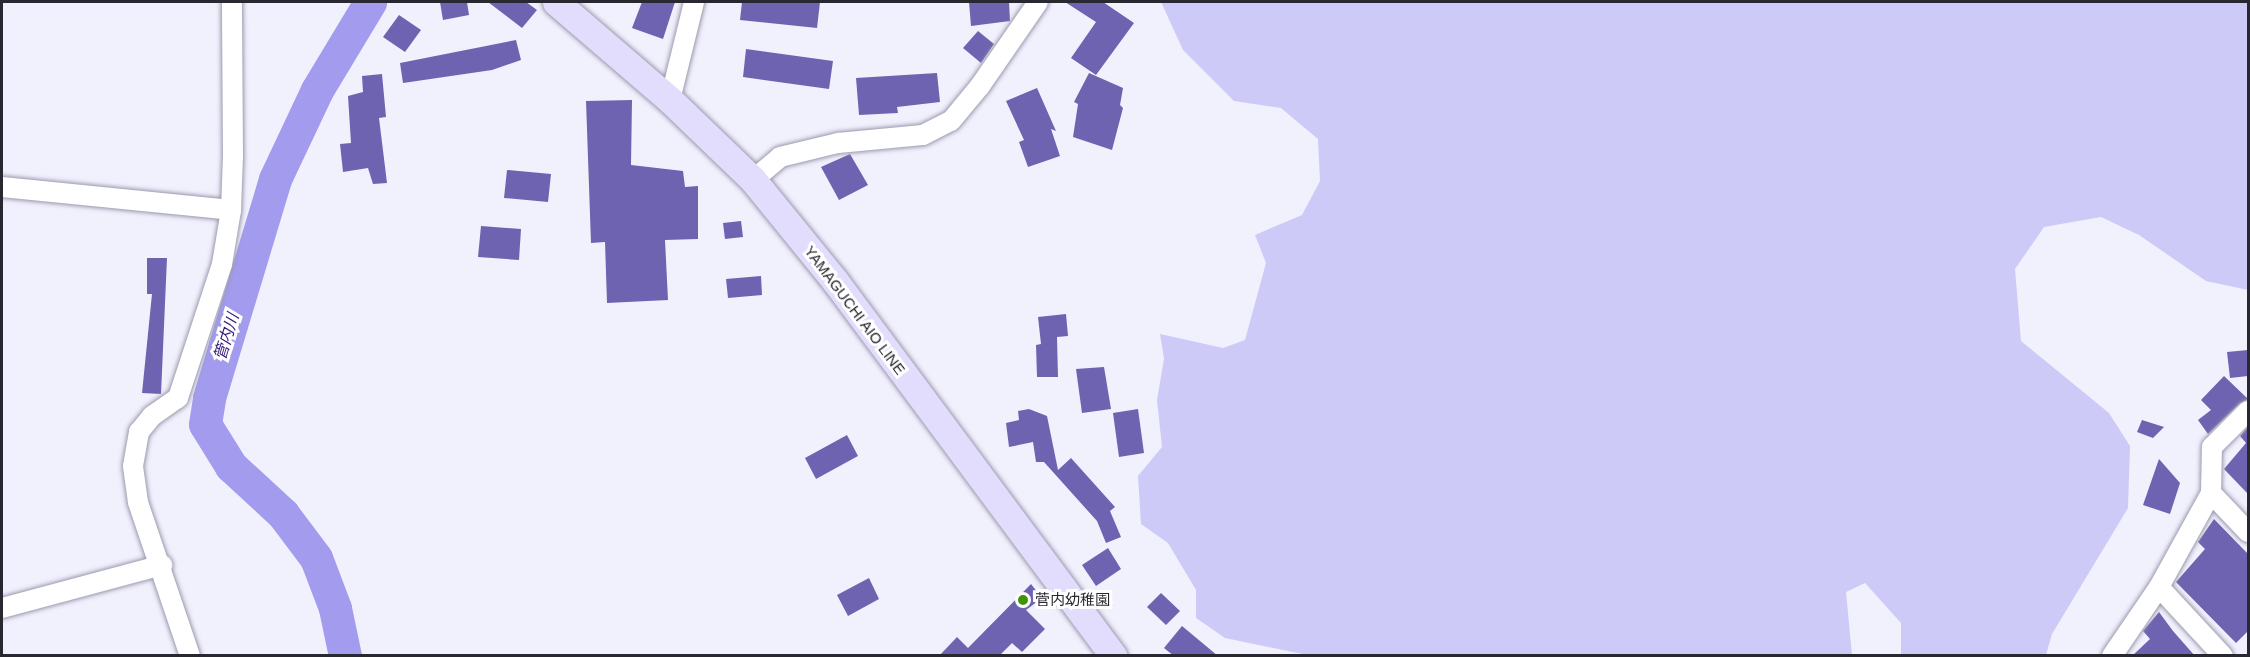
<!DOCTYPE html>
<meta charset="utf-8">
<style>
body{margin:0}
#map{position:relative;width:2250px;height:657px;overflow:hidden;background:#f1f0fd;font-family:Helvetica,"Noto Sans JP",sans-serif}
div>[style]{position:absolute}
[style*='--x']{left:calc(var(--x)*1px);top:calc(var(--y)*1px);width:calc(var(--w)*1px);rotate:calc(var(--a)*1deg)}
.green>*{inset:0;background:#cdcaf8}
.river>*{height:33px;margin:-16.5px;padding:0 16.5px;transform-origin:16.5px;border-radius:16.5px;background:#a39bed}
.building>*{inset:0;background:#6d63b0}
.roads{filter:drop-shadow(0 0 2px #9b9aae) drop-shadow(0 0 2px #9b9aae)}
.minor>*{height:20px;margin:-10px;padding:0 10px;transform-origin:10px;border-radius:10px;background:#fff}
.secondary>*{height:27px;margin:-13.5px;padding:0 13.5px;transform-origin:13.5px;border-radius:13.5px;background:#e2ddfd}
.dots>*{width:16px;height:16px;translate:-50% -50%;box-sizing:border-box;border:3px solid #fff;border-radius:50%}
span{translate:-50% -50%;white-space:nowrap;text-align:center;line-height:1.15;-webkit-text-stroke:6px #fff;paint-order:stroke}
.street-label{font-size:15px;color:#292830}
.poi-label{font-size:15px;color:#292830}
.left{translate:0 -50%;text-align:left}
.water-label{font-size:16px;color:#351a78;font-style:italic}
.frame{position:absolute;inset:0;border:3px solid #292830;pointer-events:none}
</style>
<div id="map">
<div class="green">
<i style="clip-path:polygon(1161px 2px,2248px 2px,2248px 290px,2206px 281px,2139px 235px,2101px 217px,2044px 227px,2015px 269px,2021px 341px,2109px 413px,2130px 446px,2128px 508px,2052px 634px,2046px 655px,1901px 655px,1901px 623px,1865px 583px,1846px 592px,1852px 655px,1312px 656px,1225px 638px,1196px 618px,1196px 590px,1168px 543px,1141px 524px,1138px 476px,1162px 447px,1157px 400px,1164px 359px,1160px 334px,1223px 348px,1245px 340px,1266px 263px,1255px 235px,1302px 215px,1320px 181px,1318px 139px,1281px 108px,1234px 101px,1183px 50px)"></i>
</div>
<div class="river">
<i style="--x:345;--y:656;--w:49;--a:-101.8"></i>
<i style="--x:335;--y:608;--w:53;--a:-110.8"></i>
<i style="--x:316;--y:558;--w:55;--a:-126.9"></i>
<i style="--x:283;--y:514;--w:71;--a:-137.3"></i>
<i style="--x:231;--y:466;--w:49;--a:-121.8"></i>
<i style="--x:205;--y:424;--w:26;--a:-81"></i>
<i style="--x:209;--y:398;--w:229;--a:-73.2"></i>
<i style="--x:275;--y:179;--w:98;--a:-64.7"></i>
<i style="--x:317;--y:90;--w:103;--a:-58.9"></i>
</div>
<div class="building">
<i style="clip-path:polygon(440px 2px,467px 2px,469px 15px,443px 20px)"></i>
<i style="clip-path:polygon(488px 2px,526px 2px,537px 10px,522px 28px)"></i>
<i style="clip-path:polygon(642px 2px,675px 2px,663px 39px,632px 28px)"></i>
<i style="clip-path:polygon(742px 2px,820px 2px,817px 28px,740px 20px)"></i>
<i style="clip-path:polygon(969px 2px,1009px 2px,1010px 21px,971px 26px)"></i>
<i style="clip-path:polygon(1065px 2px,1103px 2px,1134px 23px,1096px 75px,1071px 58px,1096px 22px)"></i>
<i style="clip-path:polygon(399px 15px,421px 30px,405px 52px,383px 37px)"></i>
<i style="clip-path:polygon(978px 31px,994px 44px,981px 63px,963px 48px)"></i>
<i style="clip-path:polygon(516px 40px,521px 60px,492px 70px,403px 83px,400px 63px)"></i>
<i style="clip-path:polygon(746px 49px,833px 61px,829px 89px,743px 77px)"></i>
<i style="clip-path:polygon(937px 73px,940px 102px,897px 107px,898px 113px,859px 115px,856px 78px)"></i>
<i style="clip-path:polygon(1089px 73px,1123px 88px,1120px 105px,1123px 108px,1112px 150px,1073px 137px,1078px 104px,1074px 102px)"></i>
<i style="clip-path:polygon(382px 74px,386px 117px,379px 118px,387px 183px,373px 184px,368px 168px,343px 172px,340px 144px,351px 143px,348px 96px,363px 92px,362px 76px)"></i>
<i style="clip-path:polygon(1037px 88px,1056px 131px,1051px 129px,1060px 156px,1028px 167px,1019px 142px,1024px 140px,1006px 101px)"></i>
<i style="clip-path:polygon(632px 100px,631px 165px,683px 171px,685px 187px,698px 186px,698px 239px,665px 240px,668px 300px,607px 303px,605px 242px,591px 243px,586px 101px)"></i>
<i style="clip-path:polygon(850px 154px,868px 185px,839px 200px,821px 167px)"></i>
<i style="clip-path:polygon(507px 170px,551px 174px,548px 202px,504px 198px)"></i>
<i style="clip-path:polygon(741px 221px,743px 237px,725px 239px,723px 223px)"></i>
<i style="clip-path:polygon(481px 226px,521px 229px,519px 260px,478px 257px)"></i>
<i style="clip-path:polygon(147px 258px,167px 258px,161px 394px,142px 393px,152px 294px,147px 294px)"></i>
<i style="clip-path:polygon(761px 276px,762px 295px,728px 298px,726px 279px)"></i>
<i style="clip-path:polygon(1066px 314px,1068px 336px,1057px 337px,1058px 377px,1037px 377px,1036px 345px,1041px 344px,1038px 317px)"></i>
<i style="clip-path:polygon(2248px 350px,2248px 376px,2230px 378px,2227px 352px)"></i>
<i style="clip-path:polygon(1104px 367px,1111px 409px,1082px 413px,1076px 369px)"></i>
<i style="clip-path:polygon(2224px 376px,2248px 399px,2240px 403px,2208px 434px,2198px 420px,2211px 410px,2201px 400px)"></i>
<i style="clip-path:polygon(1029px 409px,1047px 416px,1058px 470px,1071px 458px,1115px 507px,1110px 511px,1121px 537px,1106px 543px,1097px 521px,1044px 462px,1036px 462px,1033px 442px,1009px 447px,1006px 423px,1019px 420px,1018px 411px)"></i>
<i style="clip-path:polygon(1138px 409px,1144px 453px,1119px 457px,1113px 413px)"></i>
<i style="clip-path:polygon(2142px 420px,2164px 427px,2153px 438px,2137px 432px)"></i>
<i style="clip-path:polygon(2248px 427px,2248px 494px,2224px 469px,2246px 443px,2240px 436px)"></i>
<i style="clip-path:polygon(847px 435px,858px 456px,816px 479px,805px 458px)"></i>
<i style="clip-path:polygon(2159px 459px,2180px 483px,2170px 514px,2143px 505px)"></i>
<i style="clip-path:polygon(2214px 519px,2248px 554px,2248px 631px,2236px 643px,2176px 582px,2205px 549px,2198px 542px)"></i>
<i style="clip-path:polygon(1108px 548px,1121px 569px,1096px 586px,1082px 565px)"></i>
<i style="clip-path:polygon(869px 578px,879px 599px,848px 616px,837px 595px)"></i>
<i style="clip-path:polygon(1031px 584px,1042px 598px,1026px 610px,1045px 629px,1022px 652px,1012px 643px,999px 656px,939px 656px,957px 637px,968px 648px)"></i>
<i style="clip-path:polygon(1161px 593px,1180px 611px,1166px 625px,1147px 607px)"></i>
<i style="clip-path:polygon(2159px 612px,2173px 631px,2195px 656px,2132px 656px,2150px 639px,2143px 631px)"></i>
<i style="clip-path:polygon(1182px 626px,1218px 656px,1174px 656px,1164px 648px)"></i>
</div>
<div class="roads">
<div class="minor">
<i style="--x:670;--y:100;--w:101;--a:-76.2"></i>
<i style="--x:753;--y:180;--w:35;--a:-40"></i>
<i style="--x:780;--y:157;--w:60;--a:-13.6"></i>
<i style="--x:838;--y:143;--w:85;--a:-5.4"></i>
<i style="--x:923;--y:135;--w:31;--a:-27"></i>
<i style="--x:951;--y:121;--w:45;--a:-50.4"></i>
<i style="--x:980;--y:86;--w:102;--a:-55.4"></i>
<i style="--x:2;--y:187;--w:230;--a:5.7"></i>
<i style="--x:2211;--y:493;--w:54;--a:46.5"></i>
<i style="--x:2159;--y:587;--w:94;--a:47.2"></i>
<i style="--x:2;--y:608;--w:166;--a:-15"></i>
<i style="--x:190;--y:656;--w:163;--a:-108.7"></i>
<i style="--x:138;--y:502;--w:36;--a:-98"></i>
<i style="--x:133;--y:466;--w:35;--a:-80"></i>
<i style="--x:139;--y:432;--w:21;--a:-51"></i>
<i style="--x:152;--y:416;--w:32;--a:-35"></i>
<i style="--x:178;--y:398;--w:141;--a:-71.8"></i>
<i style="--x:222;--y:264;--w:55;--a:-80.5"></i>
<i style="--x:231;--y:210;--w:54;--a:-87.9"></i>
<i style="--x:233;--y:156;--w:154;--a:-90.4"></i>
<i style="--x:2112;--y:656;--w:83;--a:-55.7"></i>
<i style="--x:2159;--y:587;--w:107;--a:-61"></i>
<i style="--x:2211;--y:493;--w:46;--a:-88.8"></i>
<i style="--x:2212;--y:447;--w:51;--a:-45"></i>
</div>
<div class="secondary">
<i style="--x:556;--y:2;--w:150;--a:40.7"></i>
<i style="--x:670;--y:100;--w:115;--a:43.9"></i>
<i style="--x:753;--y:180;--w:130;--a:50.9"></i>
<i style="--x:835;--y:281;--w:467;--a:53.4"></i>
</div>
</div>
<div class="dots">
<i style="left:1023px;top:600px;background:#3d9405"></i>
</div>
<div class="street-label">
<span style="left:855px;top:310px;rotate:53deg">YAMAGUCHI AIO LINE</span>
</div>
<div class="poi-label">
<span class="left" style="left:1035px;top:600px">菅内幼稚園</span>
</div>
<div class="water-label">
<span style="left:227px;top:337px;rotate:-73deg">管内川</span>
</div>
<div class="frame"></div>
</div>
